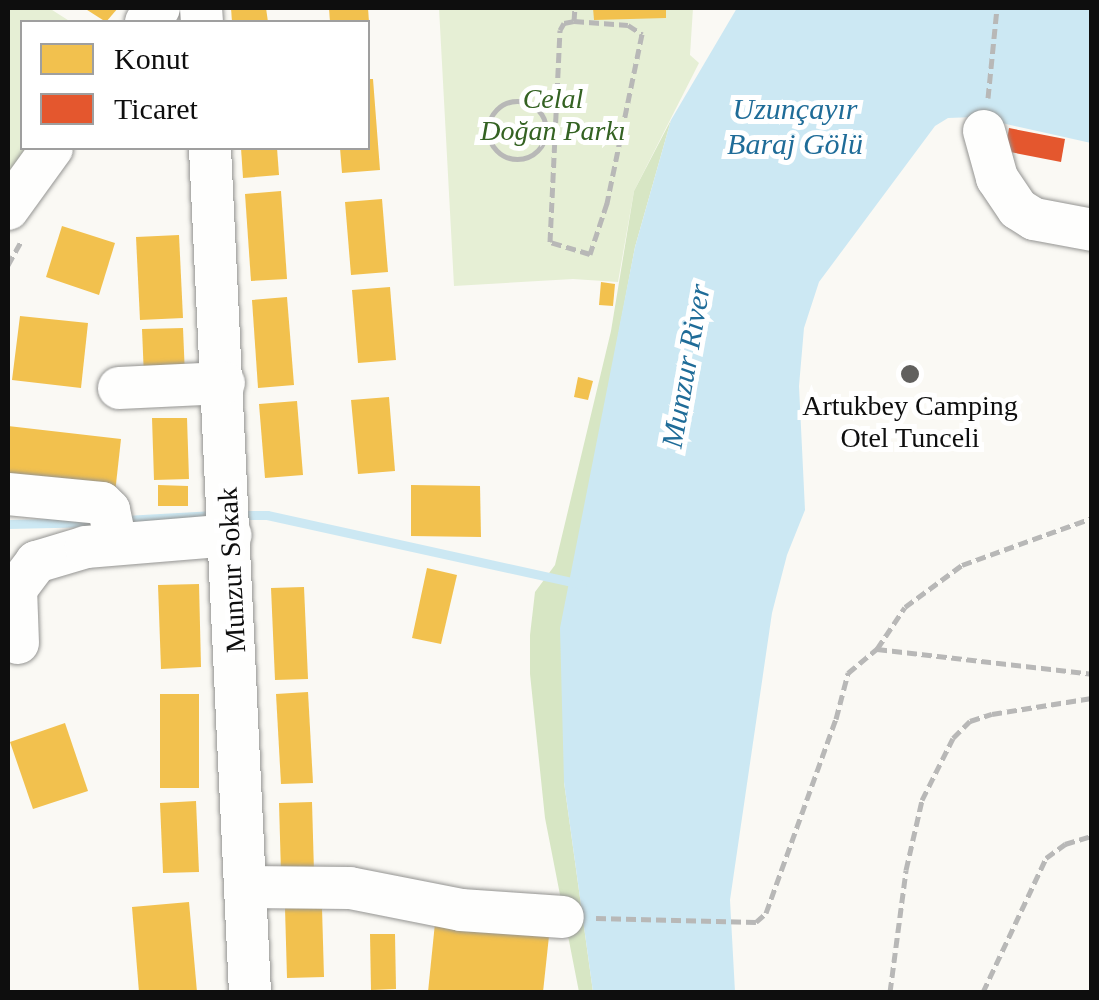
<!DOCTYPE html>
<meta charset="utf-8">
<style>
body{margin:0}
#map{position:relative;width:1099px;height:1000px;overflow:hidden;background:#faf9f4;font-family:"Times New Roman",serif}
div>[style]{position:absolute}
[style*='--x']{left:calc(var(--x)*1px);top:calc(var(--y)*1px);width:calc(var(--w)*1px);rotate:calc(var(--a)*1deg)}
.green>*{inset:0;background:#e6efd5}
.forest>*{inset:0;background:#d7e6c4}
.water>*{inset:0;background:#cce8f3}
.homes>*{inset:0;background:#f2c14e}
.shops>*{inset:0;background:#e4572e}
.stream>*{height:9px;margin:-4.5px;padding:0 4.5px;transform-origin:4.5px;border-radius:4.5px;background:#cce8f3}
.path>*{height:5px;margin-top:-2.5px;transform-origin:0;background:repeating-linear-gradient(90deg,#b8b8b7 0 10px,transparent 0 15px)}
.path>.ring{margin:-2.5px;padding:0;box-sizing:content-box;background:none;border:5px solid #b8b8b7;border-radius:50%}
.roads{filter:drop-shadow(0 0 2px #949492) drop-shadow(0 0 2px #949492)}
.minor>*{height:42px;margin:-21px;padding:0 21px;transform-origin:21px;border-radius:21px;background:#fefefd}
.dots>*{width:28px;height:28px;translate:-50% -50%;box-sizing:border-box;border:5px solid #fff;border-radius:50%}
span{translate:-50% -50%;white-space:nowrap;text-align:center;line-height:1.15;-webkit-text-stroke:10px #fff;paint-order:stroke}
.park-label{font-size:28px;color:#346222;font-style:italic}
.poi-label{font-size:28px;color:#0e0e0e}
.street-label{font-size:28px;color:#0e0e0e}
.water-label{font-size:30px;color:#1f6c98;font-style:italic}
.frame{position:absolute;inset:0;border:10px solid #0e0e0e;pointer-events:none}
.legend{position:absolute;left:20px;top:20px;width:350px;height:130px;box-sizing:border-box;background:#fff;border:2px solid #9f9f9f;margin:0;padding:12px 18px;list-style:none;font-size:30px;color:#0e0e0e}
.legend li{display:flex;align-items:center;gap:20px;height:50px}
.legend b{width:50px;border:2px solid #9f9f9f}
</style>
<div id="map">
<div class="green">
<i style="clip-path:polygon(8px 8px,49px 8px,71px 22px,22px 22px,22px 148px,41px 148px,8px 204px)"></i>
<i style="clip-path:polygon(439px 8px,693px 8px,690px 55px,699px 63px,634px 191px,618px 282px,573px 279px,454px 286px)"></i>
</div>
<div class="forest">
<i style="clip-path:polygon(671px 120px,635px 247px,595px 458px,564px 782px,593px 992px,579px 992px,545px 818px,530px 674px,530px 635px,535px 592px,555px 565px,611px 331px,634px 191px)"></i>
</div>
<div class="water">
<i style="clip-path:polygon(737px 8px,1091px 8px,1091px 143px,975px 117px,948px 118px,935px 126px,819px 282px,804px 328px,799px 386px,805px 510px,787px 555px,772px 613px,730px 900px,735px 992px,593px 992px,564px 782px,560px 628px,635px 247px,671px 120px)"></i>
</div>
<div class="homes">
<i style="clip-path:polygon(84px 8px,118px 8px,106px 22px)"></i>
<i style="clip-path:polygon(231px 8px,266px 8px,268px 22px,232px 22px)"></i>
<i style="clip-path:polygon(329px 8px,368px 8px,369px 22px,330px 22px)"></i>
<i style="clip-path:polygon(593px 8px,666px 8px,666px 18px,594px 20px)"></i>
<i style="clip-path:polygon(368px 79px,373px 79px,380px 170px,342px 173px,340px 148px,368px 148px)"></i>
<i style="clip-path:polygon(241px 148px,277px 148px,279px 175px,243px 178px)"></i>
<i style="clip-path:polygon(281px 191px,287px 279px,251px 281px,245px 194px)"></i>
<i style="clip-path:polygon(382px 199px,388px 272px,351px 275px,345px 202px)"></i>
<i style="clip-path:polygon(62px 226px,115px 243px,99px 295px,46px 277px)"></i>
<i style="clip-path:polygon(179px 235px,183px 318px,140px 320px,136px 237px)"></i>
<i style="clip-path:polygon(601px 282px,615px 284px,613px 306px,599px 305px)"></i>
<i style="clip-path:polygon(390px 287px,396px 360px,358px 363px,352px 290px)"></i>
<i style="clip-path:polygon(287px 297px,294px 385px,258px 388px,252px 300px)"></i>
<i style="clip-path:polygon(20px 316px,88px 323px,81px 388px,12px 380px)"></i>
<i style="clip-path:polygon(183px 328px,185px 376px,144px 377px,142px 329px)"></i>
<i style="clip-path:polygon(578px 377px,593px 381px,588px 400px,574px 397px)"></i>
<i style="clip-path:polygon(389px 397px,395px 471px,358px 474px,351px 400px)"></i>
<i style="clip-path:polygon(297px 401px,303px 475px,265px 478px,259px 404px)"></i>
<i style="clip-path:polygon(152px 418px,187px 418px,189px 479px,154px 480px)"></i>
<i style="clip-path:polygon(8px 426px,121px 439px,115px 493px,8px 480px)"></i>
<i style="clip-path:polygon(158px 485px,188px 486px,188px 506px,158px 506px)"></i>
<i style="clip-path:polygon(411px 485px,480px 486px,481px 537px,411px 536px)"></i>
<i style="clip-path:polygon(427px 568px,457px 575px,441px 644px,412px 638px)"></i>
<i style="clip-path:polygon(199px 584px,201px 667px,161px 669px,158px 585px)"></i>
<i style="clip-path:polygon(304px 587px,308px 679px,275px 680px,271px 588px)"></i>
<i style="clip-path:polygon(308px 692px,313px 783px,281px 784px,276px 694px)"></i>
<i style="clip-path:polygon(160px 694px,199px 694px,199px 788px,160px 788px)"></i>
<i style="clip-path:polygon(65px 723px,88px 791px,33px 809px,10px 742px)"></i>
<i style="clip-path:polygon(196px 801px,199px 872px,163px 873px,160px 803px)"></i>
<i style="clip-path:polygon(312px 802px,314px 872px,281px 873px,279px 803px)"></i>
<i style="clip-path:polygon(189px 902px,197px 992px,139px 992px,132px 907px)"></i>
<i style="clip-path:polygon(285px 908px,322px 908px,324px 977px,287px 978px)"></i>
<i style="clip-path:polygon(435px 923px,549px 936px,543px 992px,428px 992px)"></i>
<i style="clip-path:polygon(370px 934px,395px 934px,396px 989px,371px 990px)"></i>
</div>
<div class="shops">
<i style="clip-path:polygon(1009px 128px,1065px 139px,1061px 162px,1005px 151px)"></i>
</div>
<div class="stream">
<i style="--x:240;--y:515;--w:27;--a:0"></i>
<i style="--x:267;--y:515;--w:322;--a:12.4"></i>
<i style="--x:125;--y:520;--w:89;--a:-3.2"></i>
<i style="--x:8;--y:524;--w:91;--a:-1.3"></i>
</div>
<div class="path">
<i style="--x:574;--y:21;--w:54;--a:4.2"></i>
<i style="--x:628;--y:25;--w:17;--a:33"></i>
<i style="--x:642;--y:34;--w:173;--a:101.7"></i>
<i style="--x:607;--y:203;--w:54;--a:108.4"></i>
<i style="--x:590;--y:254;--w:42;--a:-163.3"></i>
<i style="--x:550;--y:242;--w:212;--a:-87.3"></i>
<i style="--x:560;--y:30;--w:8;--a:-60"></i>
<i style="--x:564;--y:23;--w:10;--a:-11"></i>
<i style="--x:574;--y:21;--w:13;--a:-86"></i>
<i style="--x:988;--y:98;--w:90;--a:-84.3"></i>
<i class="ring" style="left:488px;top:101px;width:53px;height:53px"></i>
<i style="--x:8;--y:265;--w:26;--a:-61"></i>
<i style="--x:877;--y:649;--w:50;--a:-56.3"></i>
<i style="--x:905;--y:607;--w:71;--a:-36.4"></i>
<i style="--x:962;--y:565;--w:138;--a:-19.9"></i>
<i style="--x:596;--y:918;--w:160;--a:1.4"></i>
<i style="--x:756;--y:922;--w:13;--a:-42"></i>
<i style="--x:766;--y:913;--w:206;--a:-70.2"></i>
<i style="--x:836;--y:719;--w:48;--a:-75.4"></i>
<i style="--x:848;--y:673;--w:38;--a:-40"></i>
<i style="--x:877;--y:649;--w:216;--a:6.6"></i>
<i style="--x:890;--y:992;--w:123;--a:-82.5"></i>
<i style="--x:906;--y:870;--w:72;--a:-77.1"></i>
<i style="--x:922;--y:800;--w:69;--a:-63.4"></i>
<i style="--x:953;--y:738;--w:24;--a:-45"></i>
<i style="--x:970;--y:721;--w:23;--a:-18"></i>
<i style="--x:992;--y:714;--w:101;--a:-9.1"></i>
<i style="--x:983;--y:992;--w:148;--a:-64.8"></i>
<i style="--x:1046;--y:858;--w:24;--a:-36"></i>
<i style="--x:1065;--y:844;--w:28;--a:-17"></i>
</div>
<div class="roads">
<div class="minor">
<i style="--x:201;--y:8;--w:14;--a:86"></i>
<i style="--x:146;--y:22;--w:19;--a:-47"></i>
<i style="--x:984;--y:131;--w:49;--a:74.5"></i>
<i style="--x:997;--y:178;--w:37;--a:56"></i>
<i style="--x:1018;--y:209;--w:19;--a:32"></i>
<i style="--x:1034;--y:219;--w:59;--a:10.7"></i>
<i style="--x:210;--y:148;--w:845;--a:87.29"></i>
<i style="--x:8;--y:209;--w:75;--a:-54.2"></i>
<i style="--x:119;--y:388;--w:105;--a:-2.7"></i>
<i style="--x:8;--y:494;--w:94;--a:5.5"></i>
<i style="--x:102;--y:503;--w:10;--a:45"></i>
<i style="--x:109;--y:510;--w:34;--a:78"></i>
<i style="--x:18;--y:643;--w:54;--a:-92.1"></i>
<i style="--x:16;--y:589;--w:34;--a:-53"></i>
<i style="--x:36;--y:562;--w:52;--a:-16.7"></i>
<i style="--x:86;--y:547;--w:145;--a:-4.7"></i>
<i style="--x:246;--y:887;--w:104;--a:0.6"></i>
<i style="--x:350;--y:888;--w:113;--a:11.2"></i>
<i style="--x:461;--y:910;--w:102;--a:3.9"></i>
</div>
</div>
<div class="dots">
<i style="left:910px;top:374px;background:#61605e"></i>
</div>
<div class="park-label">
<span style="left:553px;top:115px">Celal<br>Doğan Parkı</span>
</div>
<div class="poi-label">
<span style="left:910px;top:422px">Artukbey Camping<br>Otel Tunceli</span>
</div>
<div class="street-label">
<span style="left:232px;top:570px;rotate:-93deg">Munzur Sokak</span>
</div>
<div class="water-label">
<span style="left:795px;top:126px">Uzunçayır<br>Baraj Gölü</span>
<span style="left:686px;top:366px;rotate:-80deg">Munzur River</span>
</div>
<div class="frame"></div>
<ul class="legend">
<li><b style="height:28px;background:#f2c14e"></b>Konut</li>
<li><b style="height:28px;background:#e4572e"></b>Ticaret</li>
</ul>
</div>
